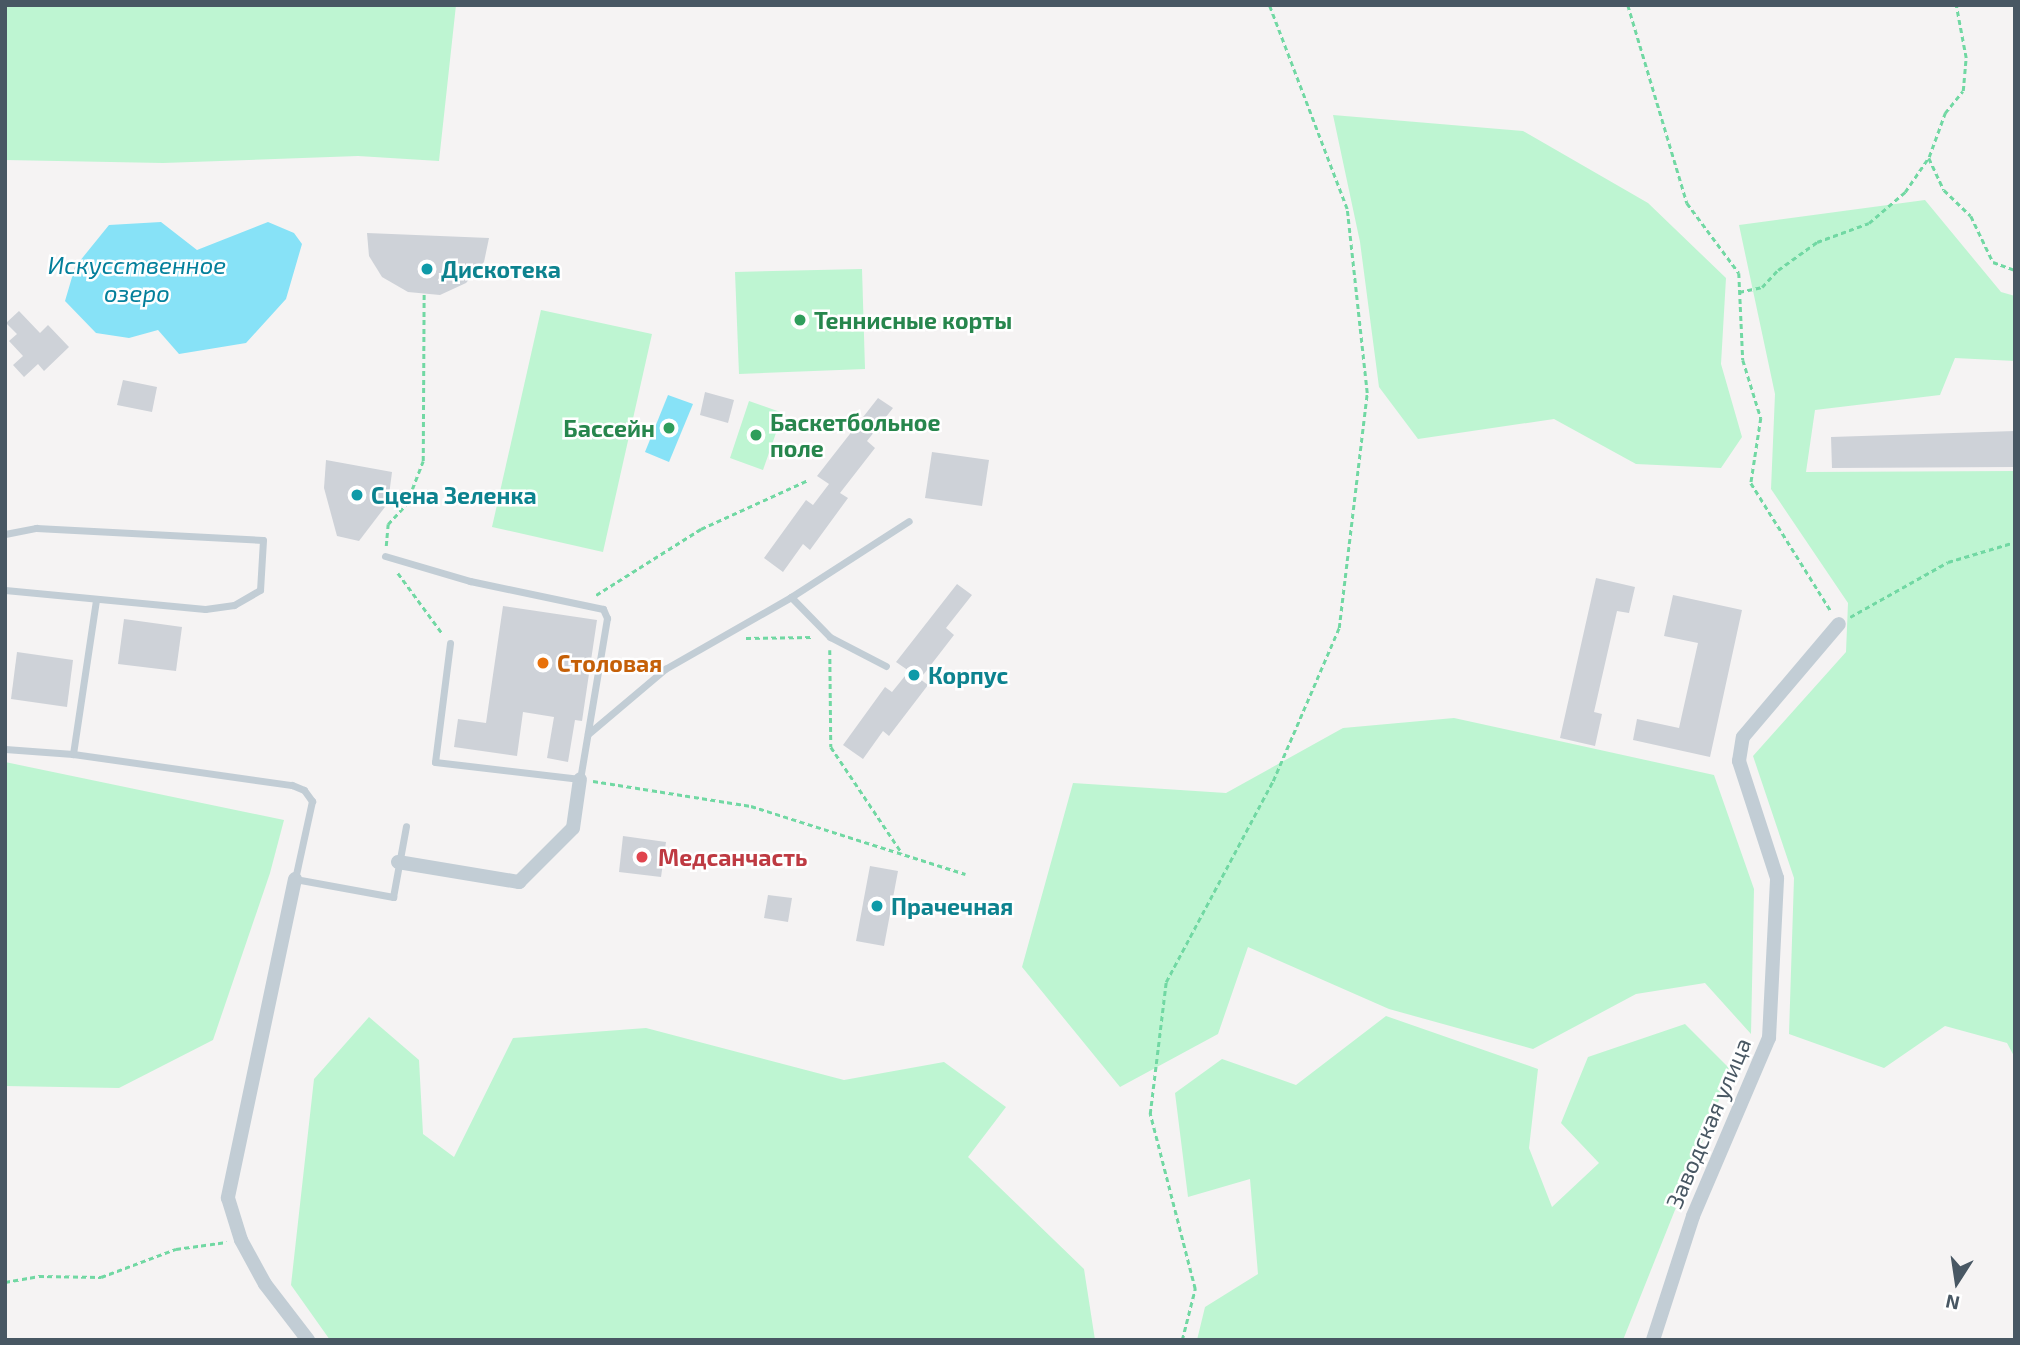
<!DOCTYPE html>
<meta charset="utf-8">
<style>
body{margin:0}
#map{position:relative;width:2020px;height:1345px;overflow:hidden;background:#f5f3f3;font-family:"Exo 2",sans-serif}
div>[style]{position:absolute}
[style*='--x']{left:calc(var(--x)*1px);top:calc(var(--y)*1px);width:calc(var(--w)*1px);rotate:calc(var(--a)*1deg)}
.green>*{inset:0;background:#bef5d2}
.water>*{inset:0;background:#87e2f7}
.building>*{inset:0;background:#ced2d8}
.path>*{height:2.5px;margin-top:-1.25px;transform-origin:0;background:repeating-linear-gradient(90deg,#71d8a3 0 5px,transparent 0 8.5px)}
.lane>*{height:7px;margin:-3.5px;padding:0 3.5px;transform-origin:3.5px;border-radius:3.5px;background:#c2cdd5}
.street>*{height:14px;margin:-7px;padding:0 7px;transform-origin:7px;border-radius:7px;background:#c2cdd5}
.dots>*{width:19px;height:19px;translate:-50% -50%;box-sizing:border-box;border:4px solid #fff;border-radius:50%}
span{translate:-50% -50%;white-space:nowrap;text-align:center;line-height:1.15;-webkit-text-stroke:5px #fff;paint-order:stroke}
.culture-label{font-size:23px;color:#0d838f;font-weight:700}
.left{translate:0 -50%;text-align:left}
.leisure-label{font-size:23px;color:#27864d;font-weight:700}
.right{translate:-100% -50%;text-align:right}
.food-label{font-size:23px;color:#c56008;font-weight:700}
.health-label{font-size:23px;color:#be3a42;font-weight:700}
.street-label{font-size:23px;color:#485763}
.water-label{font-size:24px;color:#037f9b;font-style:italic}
.frame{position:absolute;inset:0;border:7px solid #485763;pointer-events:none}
.north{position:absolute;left:1922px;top:1247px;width:70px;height:70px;-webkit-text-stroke:5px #fff;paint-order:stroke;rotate:192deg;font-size:19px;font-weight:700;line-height:28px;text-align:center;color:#485763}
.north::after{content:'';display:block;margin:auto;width:24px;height:32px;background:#485763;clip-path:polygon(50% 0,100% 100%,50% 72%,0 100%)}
</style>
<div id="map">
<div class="green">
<i style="clip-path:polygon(5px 5px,456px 5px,439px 161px,358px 156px,163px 163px,5px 160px)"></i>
<i style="clip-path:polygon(1333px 115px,1523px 131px,1648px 203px,1726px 278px,1721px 364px,1742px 437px,1721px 468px,1636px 464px,1554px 419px,1418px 439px,1379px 387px,1360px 242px)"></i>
<i style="clip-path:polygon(1925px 200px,2001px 292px,2015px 296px,2015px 361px,1955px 358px,1940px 395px,1815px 410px,1806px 472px,2015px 471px,2015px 1058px,2007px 1043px,1945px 1026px,1884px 1068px,1789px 1034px,1794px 878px,1753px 756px,1846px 652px,1848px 603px,1771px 489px,1775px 394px,1739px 225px)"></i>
<i style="clip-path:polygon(862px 269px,865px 369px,739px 374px,735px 272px)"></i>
<i style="clip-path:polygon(541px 310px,652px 334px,603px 552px,492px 527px)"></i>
<i style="clip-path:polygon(749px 401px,783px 413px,763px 470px,730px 458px)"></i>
<i style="clip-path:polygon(1454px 718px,1714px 775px,1754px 889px,1751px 1034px,1705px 983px,1636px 994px,1533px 1049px,1389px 1009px,1248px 947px,1218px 1034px,1120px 1087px,1022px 967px,1073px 783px,1226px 793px,1343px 728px)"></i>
<i style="clip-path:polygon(5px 762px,284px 820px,270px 873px,213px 1040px,119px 1088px,5px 1086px)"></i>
<i style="clip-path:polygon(1386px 1016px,1538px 1069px,1529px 1148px,1552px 1207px,1599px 1163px,1561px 1123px,1588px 1057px,1685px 1024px,1731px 1070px,1623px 1340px,1197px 1340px,1205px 1307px,1258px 1274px,1250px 1179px,1188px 1197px,1175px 1093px,1222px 1059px,1296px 1085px)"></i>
<i style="clip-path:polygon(369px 1017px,419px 1060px,423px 1134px,454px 1157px,513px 1038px,646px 1028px,844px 1080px,944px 1062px,1006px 1107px,968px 1157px,1084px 1269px,1095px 1340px,330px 1340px,291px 1285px,314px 1079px)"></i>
</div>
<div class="water">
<i style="clip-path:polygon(161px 222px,197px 250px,268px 222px,294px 233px,302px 244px,286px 299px,246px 343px,179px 354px,158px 330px,129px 338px,96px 333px,65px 301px,75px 267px,109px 225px)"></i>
<i style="clip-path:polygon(668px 395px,693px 404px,669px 462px,645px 452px)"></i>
</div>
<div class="building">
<i style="clip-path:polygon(367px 233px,489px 238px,484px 262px,466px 283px,440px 295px,408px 292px,382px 277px,369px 256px)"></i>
<i style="clip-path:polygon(19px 311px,40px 333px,48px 325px,69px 347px,44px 371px,38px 364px,24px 377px,13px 365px,23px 356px,9px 341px,17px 334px,6px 323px)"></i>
<i style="clip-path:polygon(123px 380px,157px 387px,152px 412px,117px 405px)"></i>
<i style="clip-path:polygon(705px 392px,734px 400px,728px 423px,700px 415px)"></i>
<i style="clip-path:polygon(878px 398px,893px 408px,867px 441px,875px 448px,840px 493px,848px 498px,810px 550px,803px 544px,783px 572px,764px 558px,806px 500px,813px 505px,829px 484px,817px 476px)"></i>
<i style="clip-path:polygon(2015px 431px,2015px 467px,1832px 468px,1831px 437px)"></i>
<i style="clip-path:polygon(932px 452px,989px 460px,982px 506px,925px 498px)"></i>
<i style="clip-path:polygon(326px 460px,392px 472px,388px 503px,359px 541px,337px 536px,324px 488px)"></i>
<i style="clip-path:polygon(1596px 578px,1635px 587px,1629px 613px,1617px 611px,1594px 712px,1602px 714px,1595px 746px,1560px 738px)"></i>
<i style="clip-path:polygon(957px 584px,972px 595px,946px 628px,954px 635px,920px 679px,928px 685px,889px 736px,883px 731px,863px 759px,843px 745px,885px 687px,892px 692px,909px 671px,896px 662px)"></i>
<i style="clip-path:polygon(1673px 595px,1742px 610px,1710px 757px,1633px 740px,1637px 719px,1679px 728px,1698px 643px,1664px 636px)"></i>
<i style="clip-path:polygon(503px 606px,597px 620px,582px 721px,575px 720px,568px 762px,547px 758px,554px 717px,523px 712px,517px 756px,454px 747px,458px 719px,486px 723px)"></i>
<i style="clip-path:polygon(124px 619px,182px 627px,176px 671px,118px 664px)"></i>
<i style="clip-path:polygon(17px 652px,73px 660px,67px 707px,11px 699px)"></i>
<i style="clip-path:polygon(623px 836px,666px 842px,661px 877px,619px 872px)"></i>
<i style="clip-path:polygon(870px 866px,898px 871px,884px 946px,856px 941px)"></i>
<i style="clip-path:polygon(768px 895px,792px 898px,788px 922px,764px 918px)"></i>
</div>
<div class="path">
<i style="--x:1628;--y:5;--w:207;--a:73.4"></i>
<i style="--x:1687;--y:203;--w:87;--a:53.4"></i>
<i style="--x:1739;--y:273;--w:87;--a:87.4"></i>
<i style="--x:1743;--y:360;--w:61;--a:72.8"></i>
<i style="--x:1761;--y:418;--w:66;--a:98.7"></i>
<i style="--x:1751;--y:483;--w:151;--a:58"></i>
<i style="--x:1929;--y:158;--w:35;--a:65"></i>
<i style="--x:1944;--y:190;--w:37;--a:44"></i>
<i style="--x:1971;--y:216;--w:51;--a:64.4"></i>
<i style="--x:1993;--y:262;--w:23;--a:20"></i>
<i style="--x:1739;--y:292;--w:24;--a:-12"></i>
<i style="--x:1762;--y:287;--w:23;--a:-47"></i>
<i style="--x:1778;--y:270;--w:48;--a:-35.7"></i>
<i style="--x:1817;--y:242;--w:55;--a:-20.1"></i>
<i style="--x:1869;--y:223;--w:48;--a:-40.7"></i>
<i style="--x:1905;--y:192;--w:42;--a:-55.6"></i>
<i style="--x:1929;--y:157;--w:47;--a:-70"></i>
<i style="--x:1945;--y:113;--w:28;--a:-51"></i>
<i style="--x:1963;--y:91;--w:33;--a:-85"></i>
<i style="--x:1966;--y:58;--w:54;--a:-100.7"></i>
<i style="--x:386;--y:546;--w:22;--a:-85"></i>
<i style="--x:388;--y:524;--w:26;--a:-47"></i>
<i style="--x:406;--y:505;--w:47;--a:-68.9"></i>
<i style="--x:423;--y:461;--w:167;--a:-89.7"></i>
<i style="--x:398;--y:573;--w:74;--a:53.7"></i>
<i style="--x:596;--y:595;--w:124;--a:-32.2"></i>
<i style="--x:701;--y:529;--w:118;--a:-24.6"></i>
<i style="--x:1850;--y:617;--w:112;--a:-29.3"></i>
<i style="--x:1948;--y:562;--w:70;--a:-16.6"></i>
<i style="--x:746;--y:638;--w:67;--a:-0.9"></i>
<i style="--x:830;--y:650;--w:97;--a:89.4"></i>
<i style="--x:831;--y:747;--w:128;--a:56.2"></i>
<i style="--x:593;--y:781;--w:160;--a:9"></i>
<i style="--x:751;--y:806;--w:225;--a:17.6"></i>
<i style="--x:5;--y:1282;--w:35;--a:-10"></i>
<i style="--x:39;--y:1276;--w:62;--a:0.9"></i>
<i style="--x:101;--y:1277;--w:80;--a:-20.5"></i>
<i style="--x:176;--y:1249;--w:51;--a:-7.8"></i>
<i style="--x:1182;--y:1340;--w:53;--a:-75.7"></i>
<i style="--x:1195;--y:1289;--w:181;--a:-104.4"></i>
<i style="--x:1150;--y:1114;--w:133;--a:-83.1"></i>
<i style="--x:1166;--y:982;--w:228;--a:-62"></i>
<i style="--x:1273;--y:781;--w:167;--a:-66.7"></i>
<i style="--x:1339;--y:628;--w:237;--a:-83.2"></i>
<i style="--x:1367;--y:393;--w:185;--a:-96.2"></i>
<i style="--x:1347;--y:209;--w:218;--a:-110.9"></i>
</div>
<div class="lane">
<i style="--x:5;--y:534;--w:32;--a:-11"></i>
<i style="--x:36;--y:528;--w:227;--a:3"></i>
<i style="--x:263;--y:540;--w:50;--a:93.4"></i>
<i style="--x:260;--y:590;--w:30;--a:150"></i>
<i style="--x:234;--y:605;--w:29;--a:172"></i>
<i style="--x:205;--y:609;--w:201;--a:-174.6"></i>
<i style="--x:385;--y:556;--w:89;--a:16.4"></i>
<i style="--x:470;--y:581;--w:136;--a:11.9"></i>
<i style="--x:603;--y:609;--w:10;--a:66"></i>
<i style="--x:607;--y:618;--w:163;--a:99.5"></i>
<i style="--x:580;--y:779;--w:146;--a:-173.3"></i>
<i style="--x:435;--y:762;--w:120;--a:-82.8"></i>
<i style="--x:791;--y:597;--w:56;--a:45.7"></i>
<i style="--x:830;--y:637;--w:63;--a:27.4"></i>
<i style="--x:96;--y:600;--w:156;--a:98.5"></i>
<i style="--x:73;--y:754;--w:221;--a:8.1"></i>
<i style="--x:292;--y:785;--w:13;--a:23"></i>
<i style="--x:304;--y:790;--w:14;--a:54"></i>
<i style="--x:312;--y:801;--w:80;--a:102.3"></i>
<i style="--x:295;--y:879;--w:100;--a:10.4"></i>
<i style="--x:393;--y:897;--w:72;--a:-79.6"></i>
<i style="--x:588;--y:734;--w:101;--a:-40.2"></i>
<i style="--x:665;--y:669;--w:145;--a:-29.7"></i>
<i style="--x:791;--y:597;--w:140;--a:-32.8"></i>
<i style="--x:5;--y:749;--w:68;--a:4.2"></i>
</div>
<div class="street">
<i style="--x:398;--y:862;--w:123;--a:9.4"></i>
<i style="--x:519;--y:882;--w:76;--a:-45"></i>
<i style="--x:573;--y:828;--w:49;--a:-81.9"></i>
<i style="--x:295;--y:879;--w:326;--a:101.9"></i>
<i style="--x:228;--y:1198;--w:44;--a:72.8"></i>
<i style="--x:241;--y:1240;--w:50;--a:61.4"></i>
<i style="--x:265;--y:1284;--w:71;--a:52.5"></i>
<i style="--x:1653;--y:1340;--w:130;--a:-72.1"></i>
<i style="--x:1693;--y:1216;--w:194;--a:-66.9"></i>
<i style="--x:1769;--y:1038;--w:160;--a:-87.1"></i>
<i style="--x:1777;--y:878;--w:123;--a:-108"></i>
<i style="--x:1739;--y:761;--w:24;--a:-81"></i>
<i style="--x:1743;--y:737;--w:148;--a:-49.7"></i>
</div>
<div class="dots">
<i style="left:427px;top:269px;background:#0f9aa8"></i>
<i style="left:800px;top:320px;background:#2e9e5b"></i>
<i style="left:669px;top:428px;background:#2e9e5b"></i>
<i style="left:756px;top:435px;background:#2e9e5b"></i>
<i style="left:357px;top:495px;background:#0f9aa8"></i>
<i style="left:543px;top:663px;background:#e8710a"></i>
<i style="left:914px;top:675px;background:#0f9aa8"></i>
<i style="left:642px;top:857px;background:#e0444e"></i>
<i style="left:877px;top:906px;background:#0f9aa8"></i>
</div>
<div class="culture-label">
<span class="left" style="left:441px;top:269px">Дискотека</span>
<span class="left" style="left:371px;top:495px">Сцена Зеленка</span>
<span class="left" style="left:928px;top:675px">Корпус</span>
<span class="left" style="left:891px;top:906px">Прачечная</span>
</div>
<div class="leisure-label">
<span class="left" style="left:814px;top:320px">Теннисные корты</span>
<span class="left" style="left:770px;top:435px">Баскетбольное<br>поле</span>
<span class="right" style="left:655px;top:428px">Бассейн</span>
</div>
<div class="food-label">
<span class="left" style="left:557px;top:663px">Столовая</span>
</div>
<div class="health-label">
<span class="left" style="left:658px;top:857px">Медсанчасть</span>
</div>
<div class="street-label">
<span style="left:1708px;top:1123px;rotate:-67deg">Заводская улица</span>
</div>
<div class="water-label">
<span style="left:137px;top:279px">Искусственное<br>озеро</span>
</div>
<div class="frame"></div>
<div class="north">N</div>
</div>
